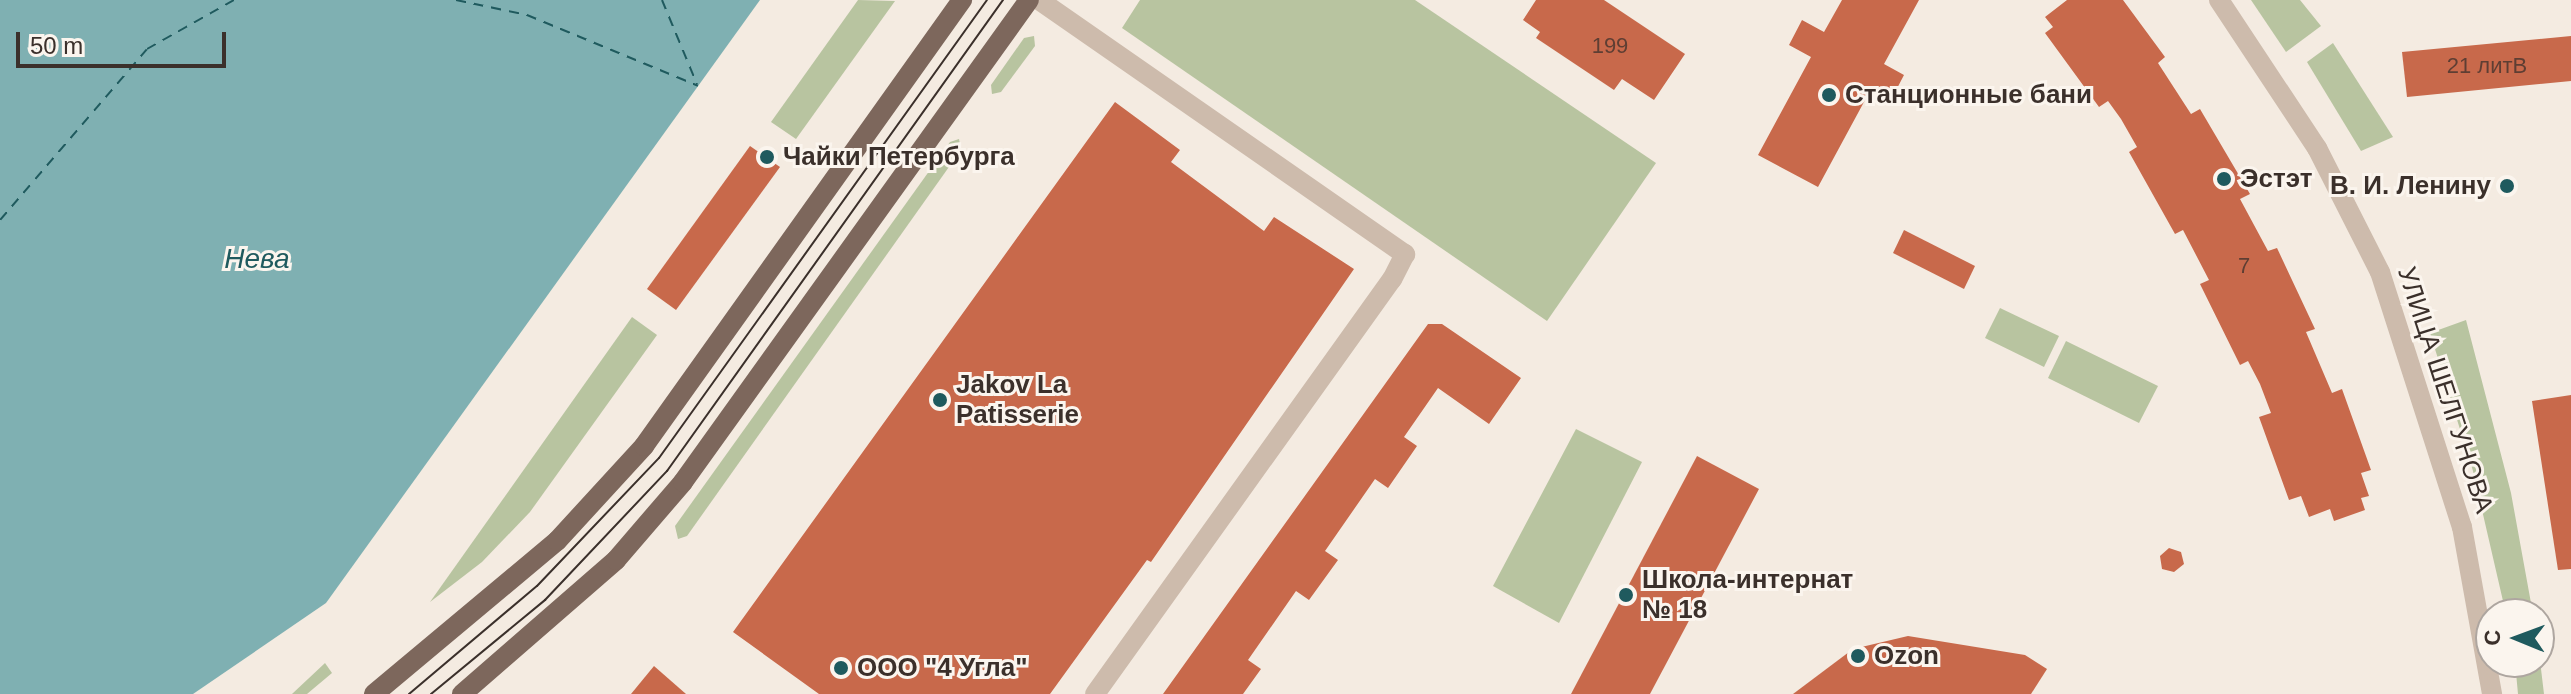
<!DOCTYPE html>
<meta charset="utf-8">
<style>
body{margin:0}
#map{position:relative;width:2571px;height:694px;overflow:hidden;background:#f4ebe1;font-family:Helvetica,sans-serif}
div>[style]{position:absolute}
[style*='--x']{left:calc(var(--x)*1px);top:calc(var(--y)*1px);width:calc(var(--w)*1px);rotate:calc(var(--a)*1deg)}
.green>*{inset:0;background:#b8c4a0}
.water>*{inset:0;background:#7fb0b2}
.ferry>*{height:2px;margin-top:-1px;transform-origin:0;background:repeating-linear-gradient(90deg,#1f5a5e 0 10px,transparent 0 18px)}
.building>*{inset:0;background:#c8694b}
.minor>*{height:20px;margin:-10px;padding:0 10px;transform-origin:10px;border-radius:10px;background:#cdbbac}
.major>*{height:20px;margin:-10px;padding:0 10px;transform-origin:10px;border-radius:10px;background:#7d675c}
.tram>*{height:2px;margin:-1px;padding:0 1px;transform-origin:1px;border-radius:1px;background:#3b302b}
.dots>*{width:22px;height:22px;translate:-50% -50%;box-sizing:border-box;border:4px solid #fbf5ee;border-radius:50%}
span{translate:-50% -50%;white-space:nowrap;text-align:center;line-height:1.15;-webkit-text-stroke:6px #fbf5ee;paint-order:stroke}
.number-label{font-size:22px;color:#5e3e33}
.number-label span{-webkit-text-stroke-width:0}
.poi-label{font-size:26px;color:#3b302b;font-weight:700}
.left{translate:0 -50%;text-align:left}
.right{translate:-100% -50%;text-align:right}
.street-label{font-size:26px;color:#3b302b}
.water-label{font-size:28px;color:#1f5a5e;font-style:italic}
.north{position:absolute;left:2475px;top:598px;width:80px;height:80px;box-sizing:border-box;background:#fbf5ee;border:2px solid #aea6a0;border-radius:50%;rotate:271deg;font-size:22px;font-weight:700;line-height:32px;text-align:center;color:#3b302b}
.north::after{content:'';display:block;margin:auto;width:28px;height:36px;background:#1f5a5e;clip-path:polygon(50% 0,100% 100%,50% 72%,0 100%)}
.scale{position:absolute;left:16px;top:32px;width:210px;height:36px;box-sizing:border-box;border:4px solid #3b302b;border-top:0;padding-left:10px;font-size:24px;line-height:28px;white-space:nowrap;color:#3b302b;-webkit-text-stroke:6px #fbf5ee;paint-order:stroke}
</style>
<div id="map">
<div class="green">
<i style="clip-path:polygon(858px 0,895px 1px,796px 139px,771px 122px)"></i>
<i style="clip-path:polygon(1140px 0,1415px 0,1656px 163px,1547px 321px,1122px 28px)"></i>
<i style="clip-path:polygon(2251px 0,2300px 0,2321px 26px,2286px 52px)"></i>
<i style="clip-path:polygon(1034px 36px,1035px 46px,1001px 92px,992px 94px,991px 85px,1024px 38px)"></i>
<i style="clip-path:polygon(2333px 43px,2393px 137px,2361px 151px,2307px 62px)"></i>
<i style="clip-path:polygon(959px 139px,961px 150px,687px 536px,678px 539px,675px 526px,950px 142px)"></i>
<i style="clip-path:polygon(2000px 308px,2059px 336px,2044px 367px,1985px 338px)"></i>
<i style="clip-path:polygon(632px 317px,657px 335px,530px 512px,482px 562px,430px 602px)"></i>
<i style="clip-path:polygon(2466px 320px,2511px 493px,2533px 614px,2506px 614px,2473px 471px,2430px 333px)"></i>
<i style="clip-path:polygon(2066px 341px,2158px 386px,2139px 423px,2048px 378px)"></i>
<i style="clip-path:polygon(1576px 429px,1642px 462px,1559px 623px,1493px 586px)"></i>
<i style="clip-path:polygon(2539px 652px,2544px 694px,2518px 694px,2515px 662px,2539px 662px)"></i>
<i style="clip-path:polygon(325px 663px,332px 673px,307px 694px,292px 694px)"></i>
</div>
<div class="water">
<i style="clip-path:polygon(0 0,760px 0,326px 603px,193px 694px,0 694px)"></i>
</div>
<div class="ferry">
<i style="--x:456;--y:0;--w:73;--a:11.9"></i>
<i style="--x:527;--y:15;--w:185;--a:22.5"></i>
<i style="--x:662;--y:0;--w:91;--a:67.4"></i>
<i style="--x:0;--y:220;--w:225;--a:-49.3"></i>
<i style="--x:147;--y:49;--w:100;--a:-29.4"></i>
</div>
<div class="building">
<i style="clip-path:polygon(1536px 0,1604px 0,1685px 54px,1654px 100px,1622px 79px,1614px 90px,1536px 38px,1540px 32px,1523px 20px)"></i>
<i style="clip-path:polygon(1842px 0,1919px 0,1884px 64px,1904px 75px,1891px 100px,1871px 89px,1818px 187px,1758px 155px,1811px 57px,1789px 45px,1802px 20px,1824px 32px)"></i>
<i style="clip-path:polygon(2067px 0,2123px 0,2165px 57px,2158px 63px,2191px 114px,2200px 109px,2250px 194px,2240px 199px,2268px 251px,2277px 248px,2315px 329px,2306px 332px,2332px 393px,2342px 389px,2371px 470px,2361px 473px,2369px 496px,2361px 498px,2365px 510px,2334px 521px,2330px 509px,2309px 517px,2301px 496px,2289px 500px,2259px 417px,2271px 413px,2260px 384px,2248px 361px,2240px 365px,2200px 284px,2209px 280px,2183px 230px,2175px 234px,2129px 152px,2137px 147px,2121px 119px,2108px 101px,2099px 107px,2045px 33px,2053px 27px,2045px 17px)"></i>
<i style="clip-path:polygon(2571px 36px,2571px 81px,2407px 97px,2402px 52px)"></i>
<i style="clip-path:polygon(1115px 102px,1180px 150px,1171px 162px,1264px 231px,1274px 217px,1354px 269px,1151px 562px,1147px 560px,1050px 694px,819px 694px,733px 632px)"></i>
<i style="clip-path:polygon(750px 146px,780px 167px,676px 310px,647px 289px)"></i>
<i style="clip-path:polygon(1904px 230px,1975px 266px,1964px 289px,1893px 253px)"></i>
<i style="clip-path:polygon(1428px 324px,1442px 324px,1521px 378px,1489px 424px,1438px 388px,1404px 437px,1417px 446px,1388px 488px,1375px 479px,1325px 551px,1338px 560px,1309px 600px,1296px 591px,1248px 660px,1261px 669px,1243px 694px,1163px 694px)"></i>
<i style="clip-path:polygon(2571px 395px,2571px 569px,2558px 570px,2532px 401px)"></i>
<i style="clip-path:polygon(1697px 456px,1759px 489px,1650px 694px,1571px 694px)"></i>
<i style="clip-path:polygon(2169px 548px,2181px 552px,2184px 564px,2174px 572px,2162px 569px,2160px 556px)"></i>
<i style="clip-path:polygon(1908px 636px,2025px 655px,2047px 669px,2031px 694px,1793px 694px,1853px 649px)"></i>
<i style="clip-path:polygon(654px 666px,686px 694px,631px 694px)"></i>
</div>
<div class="minor">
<i style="--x:1039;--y:0;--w:446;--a:34.8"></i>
<i style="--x:1405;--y:254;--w:28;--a:117"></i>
<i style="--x:1392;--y:279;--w:510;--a:125.59"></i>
<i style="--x:2219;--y:0;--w:178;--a:56.5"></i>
<i style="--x:2317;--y:148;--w:139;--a:63.1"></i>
<i style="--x:2380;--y:272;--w:268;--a:72.2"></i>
<i style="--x:2462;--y:527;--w:170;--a:79.8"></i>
</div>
<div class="major">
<i style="--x:374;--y:694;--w:239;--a:-39.9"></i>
<i style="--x:557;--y:541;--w:129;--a:-47.5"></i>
<i style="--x:644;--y:446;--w:548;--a:-54.51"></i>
<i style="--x:462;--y:694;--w:204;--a:-41"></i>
<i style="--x:616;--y:560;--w:103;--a:-49.3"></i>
<i style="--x:683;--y:482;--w:593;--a:-54.33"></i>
</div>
<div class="tram">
<i style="--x:409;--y:694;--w:167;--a:-40.2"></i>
<i style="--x:537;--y:586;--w:177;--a:-46.4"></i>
<i style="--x:659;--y:458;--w:563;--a:-54.39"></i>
<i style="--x:431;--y:694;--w:148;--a:-39.5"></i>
<i style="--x:545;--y:600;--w:178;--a:-46.6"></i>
<i style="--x:667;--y:471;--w:579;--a:-54.5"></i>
</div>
<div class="dots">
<i style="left:1829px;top:95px;background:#1f5a5e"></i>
<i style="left:767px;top:157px;background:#1f5a5e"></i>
<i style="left:2224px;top:179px;background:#1f5a5e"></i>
<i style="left:2507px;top:186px;background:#1f5a5e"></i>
<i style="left:940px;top:400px;background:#1f5a5e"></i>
<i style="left:1626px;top:595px;background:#1f5a5e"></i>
<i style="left:1858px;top:656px;background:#1f5a5e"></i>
<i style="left:841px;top:668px;background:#1f5a5e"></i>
</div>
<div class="number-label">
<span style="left:1610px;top:46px">199</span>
<span style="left:2487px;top:66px">21 литВ</span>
<span style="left:2244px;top:266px">7</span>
</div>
<div class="poi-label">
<span class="left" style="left:1845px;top:95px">Станционные бани</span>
<span class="left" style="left:783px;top:157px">Чайки Петербурга</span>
<span class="left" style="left:2240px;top:179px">Эстэт</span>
<span class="right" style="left:2491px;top:186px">В. И. Ленину</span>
<span class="left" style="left:956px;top:400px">Jakov La<br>Patisserie</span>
<span class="left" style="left:1642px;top:595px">Школа-интернат<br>№ 18</span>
<span class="left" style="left:1874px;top:656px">Ozon</span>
<span class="left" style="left:857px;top:668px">ООО "4 Угла"</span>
</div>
<div class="street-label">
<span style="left:2445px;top:390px;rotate:72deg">УЛИЦА ШЕЛГУНОВА</span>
</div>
<div class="water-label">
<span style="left:257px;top:259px">Нева</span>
</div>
<div class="north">С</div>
<div class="scale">50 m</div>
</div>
